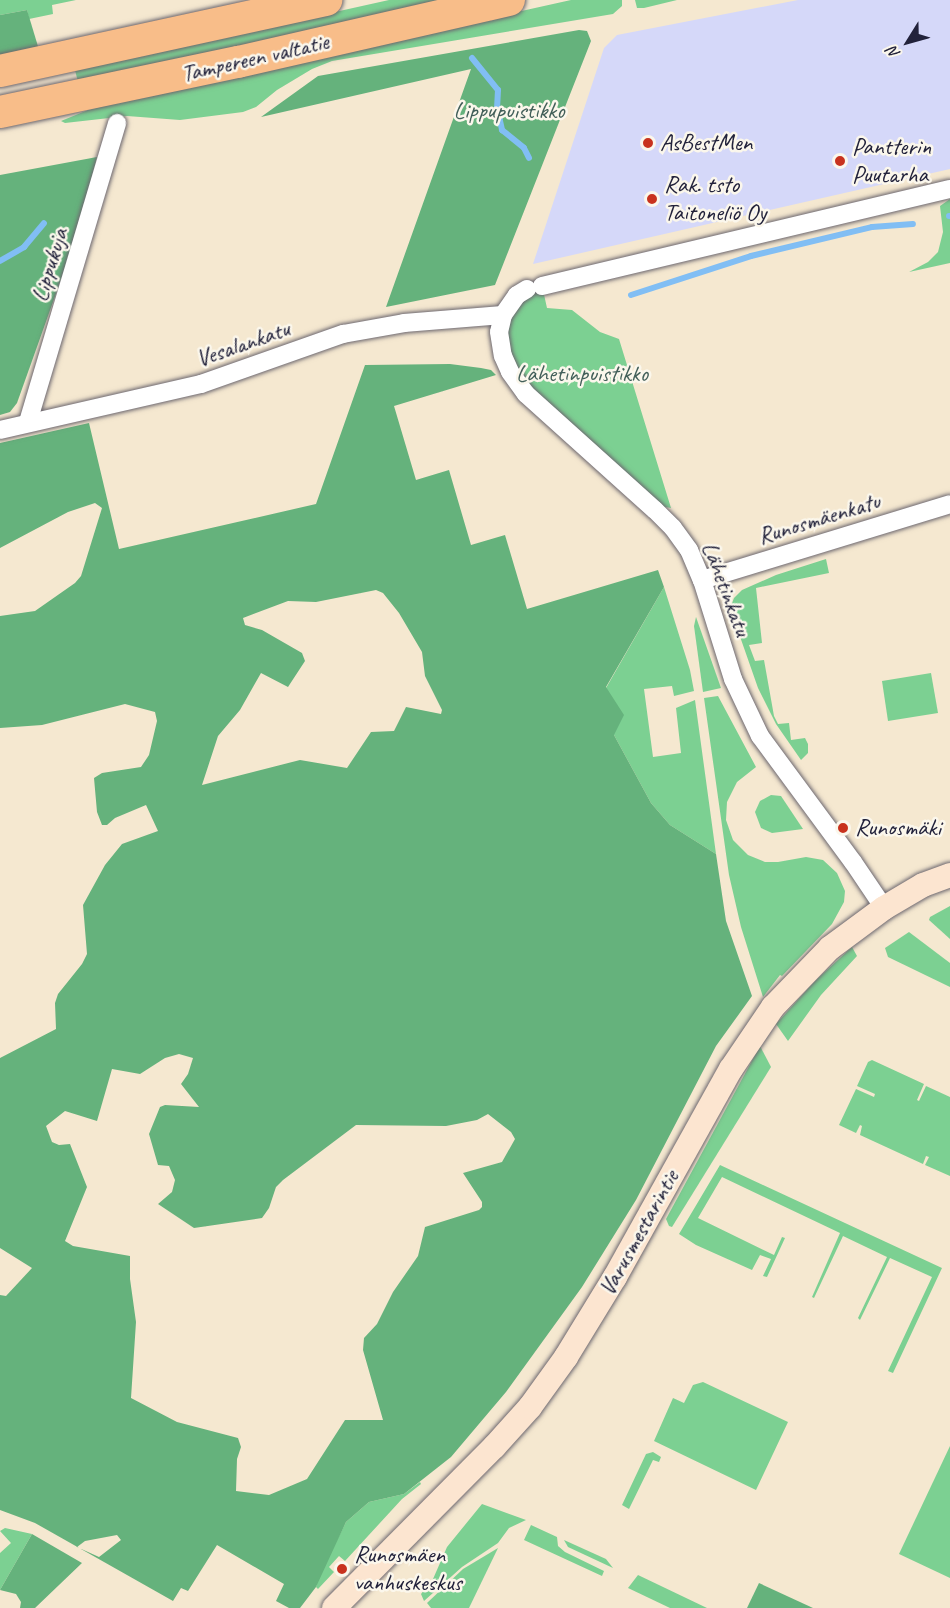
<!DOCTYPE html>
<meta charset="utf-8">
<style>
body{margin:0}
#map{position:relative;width:950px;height:1608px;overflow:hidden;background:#f5e8d0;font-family:Caveat,sans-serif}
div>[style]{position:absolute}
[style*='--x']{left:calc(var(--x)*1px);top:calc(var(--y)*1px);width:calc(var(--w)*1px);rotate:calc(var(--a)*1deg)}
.built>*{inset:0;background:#d5d8f9}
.green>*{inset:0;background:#7cd092}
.forest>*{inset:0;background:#65b27c}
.stream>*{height:6px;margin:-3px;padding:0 3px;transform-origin:3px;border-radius:3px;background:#81bef4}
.roads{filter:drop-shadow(0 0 2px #6c676f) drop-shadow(0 0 2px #6c676f)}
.street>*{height:18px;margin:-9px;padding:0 9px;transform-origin:9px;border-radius:9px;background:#fff}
.secondary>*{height:24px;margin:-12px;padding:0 12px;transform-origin:12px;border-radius:12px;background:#fce5d0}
.highway>*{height:32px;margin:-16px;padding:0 16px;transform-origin:16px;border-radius:16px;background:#f8bd89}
.dots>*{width:16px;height:16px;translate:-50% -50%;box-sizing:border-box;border:3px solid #fbf7ec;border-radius:50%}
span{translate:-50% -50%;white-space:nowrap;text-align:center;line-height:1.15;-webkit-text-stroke:5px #fbf7ec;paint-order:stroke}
.street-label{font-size:24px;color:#22223b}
.park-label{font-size:24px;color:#425f59}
.poi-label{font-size:24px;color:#22223b}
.left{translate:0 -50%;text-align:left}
.north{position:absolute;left:878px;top:12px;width:60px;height:60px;-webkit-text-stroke:4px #fbf7ec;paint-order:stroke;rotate:233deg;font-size:16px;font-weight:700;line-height:24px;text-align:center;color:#22223b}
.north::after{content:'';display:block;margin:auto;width:21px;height:27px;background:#22223b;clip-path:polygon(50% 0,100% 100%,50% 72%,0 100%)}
</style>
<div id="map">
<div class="built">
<i style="clip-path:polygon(798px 0,950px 0,950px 169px,533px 264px,604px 48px,617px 35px)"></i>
</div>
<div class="green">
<i style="clip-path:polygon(0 0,76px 0,52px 5px,53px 14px,29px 19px,27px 10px,0 15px)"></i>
<i style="clip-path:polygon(389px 0,463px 0,79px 86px,75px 70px)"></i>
<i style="clip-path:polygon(571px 0,622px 0,622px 6px,613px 14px,332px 61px,312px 69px,277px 90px,256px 107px,243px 112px,180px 120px,127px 116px,65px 123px,61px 121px,88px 110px,171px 89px)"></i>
<i style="clip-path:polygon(635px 0,677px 0,644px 8px,637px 8px)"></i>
<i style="clip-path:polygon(950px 199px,950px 263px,909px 272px,928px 262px,938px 252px,943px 232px,940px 206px)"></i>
<i style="clip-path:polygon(538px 290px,543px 290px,547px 308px,572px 310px,600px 332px,619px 339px,671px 508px,659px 506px,526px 384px,519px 374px,505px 337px,514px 306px)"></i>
<i style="clip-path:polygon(826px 559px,829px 573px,756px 588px,762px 643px,749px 645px,755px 661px,764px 660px,774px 716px,778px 724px,789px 723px,791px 740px,805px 738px,808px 744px,808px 753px,801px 760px,776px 724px,758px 688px,730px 608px,734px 598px,742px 590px,776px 575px)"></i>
<i style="clip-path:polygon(664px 587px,690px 670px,694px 691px,674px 696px,672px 686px,644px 689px,653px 757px,681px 753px,676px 708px,695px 700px,716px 854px,670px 825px,651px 803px,614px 735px,606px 688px)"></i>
<i style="clip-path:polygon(696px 617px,721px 688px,703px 692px,694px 626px)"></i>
<i style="clip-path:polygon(931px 673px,938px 713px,888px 721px,882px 681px)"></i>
<i style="clip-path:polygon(718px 696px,756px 767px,737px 782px,727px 802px,726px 820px,733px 840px,748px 855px,765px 862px,778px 862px,806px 857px,823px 860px,837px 873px,845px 891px,844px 902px,832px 924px,782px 976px,780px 975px,763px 997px,741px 927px,729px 875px,704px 698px)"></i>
<i style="clip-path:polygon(771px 795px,781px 796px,803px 829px,772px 833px,761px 828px,755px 812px,760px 801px)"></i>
<i style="clip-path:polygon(950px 906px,950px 939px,929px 920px,930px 917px)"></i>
<i style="clip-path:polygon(909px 932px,950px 963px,950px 987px,888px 957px,885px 948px)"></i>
<i style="clip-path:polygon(852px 947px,857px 956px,821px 995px,788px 1041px,776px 1024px,815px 981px)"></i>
<i style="clip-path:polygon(760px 1046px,771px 1067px,672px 1227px,669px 1226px,666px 1219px)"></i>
<i style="clip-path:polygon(872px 1060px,924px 1084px,917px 1100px,919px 1101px,926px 1086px,950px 1097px,950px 1176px,925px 1165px,929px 1157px,926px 1156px,923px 1164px,860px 1135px,862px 1126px,860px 1125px,856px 1133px,839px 1125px,856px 1089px,874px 1097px,875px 1094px,857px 1086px,868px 1062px)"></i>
<i style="clip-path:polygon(720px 1165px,942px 1268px,893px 1373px,888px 1371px,932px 1277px,890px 1258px,860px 1320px,858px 1318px,887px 1257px,843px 1236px,814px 1298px,812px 1297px,840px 1233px,722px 1177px,698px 1218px,774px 1255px,782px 1237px,785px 1238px,767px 1277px,763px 1276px,771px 1259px,760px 1255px,752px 1270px,696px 1245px,679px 1234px)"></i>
<i style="clip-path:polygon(703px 1382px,788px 1422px,756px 1490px,654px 1441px,673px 1398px,684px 1403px,693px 1385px)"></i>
<i style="clip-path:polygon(950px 1446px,950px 1578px,899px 1554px)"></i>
<i style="clip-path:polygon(653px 1452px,661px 1457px,659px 1462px,653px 1460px,629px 1509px,622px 1505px,646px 1454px)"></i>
<i style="clip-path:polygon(420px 1482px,421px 1484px,402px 1499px,345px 1561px,339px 1556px,329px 1567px,334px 1572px,318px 1589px,316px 1587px,319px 1576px,346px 1522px,369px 1502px,404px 1494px)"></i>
<i style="clip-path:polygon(482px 1504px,526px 1520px,509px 1528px,498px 1543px,462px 1567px,424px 1601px,421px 1594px,433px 1579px,447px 1547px)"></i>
<i style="clip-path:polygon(531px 1525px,557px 1537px,558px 1546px,565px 1552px,604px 1571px,602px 1576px,524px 1540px)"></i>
<i style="clip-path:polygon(5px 1528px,32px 1534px,0 1590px,0 1553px,11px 1543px,0 1531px)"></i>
<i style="clip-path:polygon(564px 1540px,606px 1559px,613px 1568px,568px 1547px)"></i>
<i style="clip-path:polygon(498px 1548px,469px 1608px,431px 1608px,427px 1603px,463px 1569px)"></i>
<i style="clip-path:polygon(638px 1575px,707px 1608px,670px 1608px,628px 1588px)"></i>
</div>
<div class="forest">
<i style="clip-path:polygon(27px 10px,40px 53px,0 61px,0 15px)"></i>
<i style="clip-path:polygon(579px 30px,587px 31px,591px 41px,495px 285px,386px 307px,471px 69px,261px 117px,318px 76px)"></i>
<i style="clip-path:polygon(97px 157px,79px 229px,17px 403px,10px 412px,0 415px,0 175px)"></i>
<i style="clip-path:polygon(evenodd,450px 364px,481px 368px,491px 370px,496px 375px,394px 406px,416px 480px,449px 470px,471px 545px,505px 535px,527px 609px,658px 570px,664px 587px,606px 687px,624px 715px,614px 735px,651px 803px,670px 825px,716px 854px,726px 921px,752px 996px,716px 1046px,636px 1200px,582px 1287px,506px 1392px,451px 1457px,404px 1494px,369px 1502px,346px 1522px,316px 1587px,300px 1608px,289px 1608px,276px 1601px,284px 1584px,217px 1545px,188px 1591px,181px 1588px,173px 1601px,35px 1523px,0 1510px,0 1295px,6px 1296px,32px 1268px,0 1248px,0 1058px,56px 1029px,55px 1003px,58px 994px,82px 964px,87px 954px,83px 905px,105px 865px,122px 844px,158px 831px,146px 805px,115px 818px,107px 825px,102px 825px,97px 812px,94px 778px,102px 773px,141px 767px,149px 755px,157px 721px,155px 712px,125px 704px,42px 725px,0 728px,0 616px,35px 611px,75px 583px,81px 576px,102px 508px,95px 503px,68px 512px,0 548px,0 443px,89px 423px,119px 549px,316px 504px,365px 365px,450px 364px,376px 590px,383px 593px,399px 613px,422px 652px,425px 676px,442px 710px,441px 714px,406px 707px,394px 731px,371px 732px,347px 768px,300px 760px,202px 785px,218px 736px,240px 710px,261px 673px,288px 687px,305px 661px,302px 653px,262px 630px,245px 625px,243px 618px,288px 601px,316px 602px,376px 590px,450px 364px,179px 1054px,193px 1058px,188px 1074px,181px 1084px,199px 1107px,165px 1105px,160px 1107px,149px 1134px,158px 1165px,169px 1166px,175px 1180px,172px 1192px,158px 1204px,194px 1228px,262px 1218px,269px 1208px,276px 1187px,283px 1180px,356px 1125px,446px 1126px,477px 1120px,488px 1114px,511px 1132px,515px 1139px,502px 1162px,463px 1173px,482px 1202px,482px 1207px,479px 1210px,425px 1227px,418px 1256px,393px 1292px,377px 1324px,364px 1338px,363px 1350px,383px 1420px,345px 1420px,307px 1479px,269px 1495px,236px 1491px,237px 1459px,241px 1447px,238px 1438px,177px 1422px,131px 1398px,136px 1322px,130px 1279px,130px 1256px,73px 1246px,65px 1241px,87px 1187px,70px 1144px,59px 1145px,52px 1142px,46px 1126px,65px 1111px,97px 1121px,112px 1069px,140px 1074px,165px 1058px,179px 1054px,450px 364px,117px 1535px,121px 1540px,99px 1557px,77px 1547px,85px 1541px,117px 1535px)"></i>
<i style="clip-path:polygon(32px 1534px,82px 1563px,35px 1608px,20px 1608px,21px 1602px,16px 1594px,0 1590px)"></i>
<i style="clip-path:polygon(759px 1583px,813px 1608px,747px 1608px)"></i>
</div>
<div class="stream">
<i style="--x:472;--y:58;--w:41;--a:50.9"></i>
<i style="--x:498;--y:90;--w:18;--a:93"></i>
<i style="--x:497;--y:108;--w:23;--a:77"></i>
<i style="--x:502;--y:130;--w:28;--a:39"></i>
<i style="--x:524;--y:148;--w:11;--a:63"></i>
<i style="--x:949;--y:216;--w:1;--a:0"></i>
<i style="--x:0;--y:261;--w:28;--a:-30"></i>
<i style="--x:24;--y:247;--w:31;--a:-50"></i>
<i style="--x:631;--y:295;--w:126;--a:-18"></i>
<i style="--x:751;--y:256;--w:124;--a:-13.5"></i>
<i style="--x:872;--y:227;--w:41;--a:-4.2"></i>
</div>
<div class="roads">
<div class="street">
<i style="--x:542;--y:286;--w:419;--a:-13.4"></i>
<i style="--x:527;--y:289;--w:12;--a:149"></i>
<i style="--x:517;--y:295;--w:24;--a:125"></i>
<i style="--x:503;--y:315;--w:17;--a:103"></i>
<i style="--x:499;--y:332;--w:24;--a:81"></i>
<i style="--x:503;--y:356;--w:17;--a:66"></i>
<i style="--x:510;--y:372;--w:27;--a:54"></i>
<i style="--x:526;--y:394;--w:173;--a:42"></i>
<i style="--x:655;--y:510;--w:25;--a:45"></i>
<i style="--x:673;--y:528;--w:27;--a:54"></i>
<i style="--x:689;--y:550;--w:33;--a:67"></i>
<i style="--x:702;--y:580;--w:104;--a:72.6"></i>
<i style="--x:733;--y:679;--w:63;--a:64.7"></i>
<i style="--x:760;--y:736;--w:157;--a:53.6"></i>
<i style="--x:853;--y:862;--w:55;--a:56"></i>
<i style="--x:28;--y:422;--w:312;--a:-73.4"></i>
<i style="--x:0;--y:430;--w:206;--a:-12.9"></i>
<i style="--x:201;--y:384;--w:151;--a:-19.4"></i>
<i style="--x:343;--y:334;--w:62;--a:-10.2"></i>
<i style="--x:404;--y:323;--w:99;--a:-4.6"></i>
<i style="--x:702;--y:580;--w:259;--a:-17"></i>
</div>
<div class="secondary">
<i style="--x:334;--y:1608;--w:227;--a:-45.2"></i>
<i style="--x:494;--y:1447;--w:54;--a:-48"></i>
<i style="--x:530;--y:1407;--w:62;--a:-54.2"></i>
<i style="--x:566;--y:1357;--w:94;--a:-58.5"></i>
<i style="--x:615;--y:1277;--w:238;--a:-60.9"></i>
<i style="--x:731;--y:1069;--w:75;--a:-55.9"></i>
<i style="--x:773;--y:1007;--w:82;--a:-46"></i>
<i style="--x:830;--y:948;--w:67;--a:-36.5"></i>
<i style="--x:884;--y:908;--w:45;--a:-30.5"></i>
<i style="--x:923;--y:885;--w:29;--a:-20"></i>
</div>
<div class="highway">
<i style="--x:0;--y:71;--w:334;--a:-12.3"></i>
<i style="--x:0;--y:112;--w:243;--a:-11.9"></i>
<i style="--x:238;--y:62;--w:278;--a:-12.9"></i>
</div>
</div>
<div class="dots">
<i style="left:648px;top:143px;background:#c8321e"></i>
<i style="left:840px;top:161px;background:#c8321e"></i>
<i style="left:652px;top:199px;background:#c8321e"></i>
<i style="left:843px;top:828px;background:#c8321e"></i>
<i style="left:342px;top:1569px;background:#c8321e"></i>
</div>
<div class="street-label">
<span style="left:255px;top:58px;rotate:-13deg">Tampereen valtatie</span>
<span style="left:50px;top:265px;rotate:-73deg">Lippukuja</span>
<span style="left:243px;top:344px;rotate:-19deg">Vesalankatu</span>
<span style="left:819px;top:519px;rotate:-17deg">Runosmäenkatu</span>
<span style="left:726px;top:589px;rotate:69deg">Lähetinkatu</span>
<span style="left:639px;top:1233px;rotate:-61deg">Varusmestarintie</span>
</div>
<div class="park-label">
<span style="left:509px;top:111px">Lippupuistikko</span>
<span style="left:582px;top:374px">Lähetinpuistikko</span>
</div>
<div class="poi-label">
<span class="left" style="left:660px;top:143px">AsBestMen</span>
<span class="left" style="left:852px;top:161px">Pantterin<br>Puutarha</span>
<span class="left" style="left:664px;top:199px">Rak. tsto<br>Taitoneliö Oy</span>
<span class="left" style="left:855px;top:828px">Runosmäki</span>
<span class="left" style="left:354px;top:1569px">Runosmäen<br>vanhuskeskus</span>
</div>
<div class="north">N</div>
</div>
